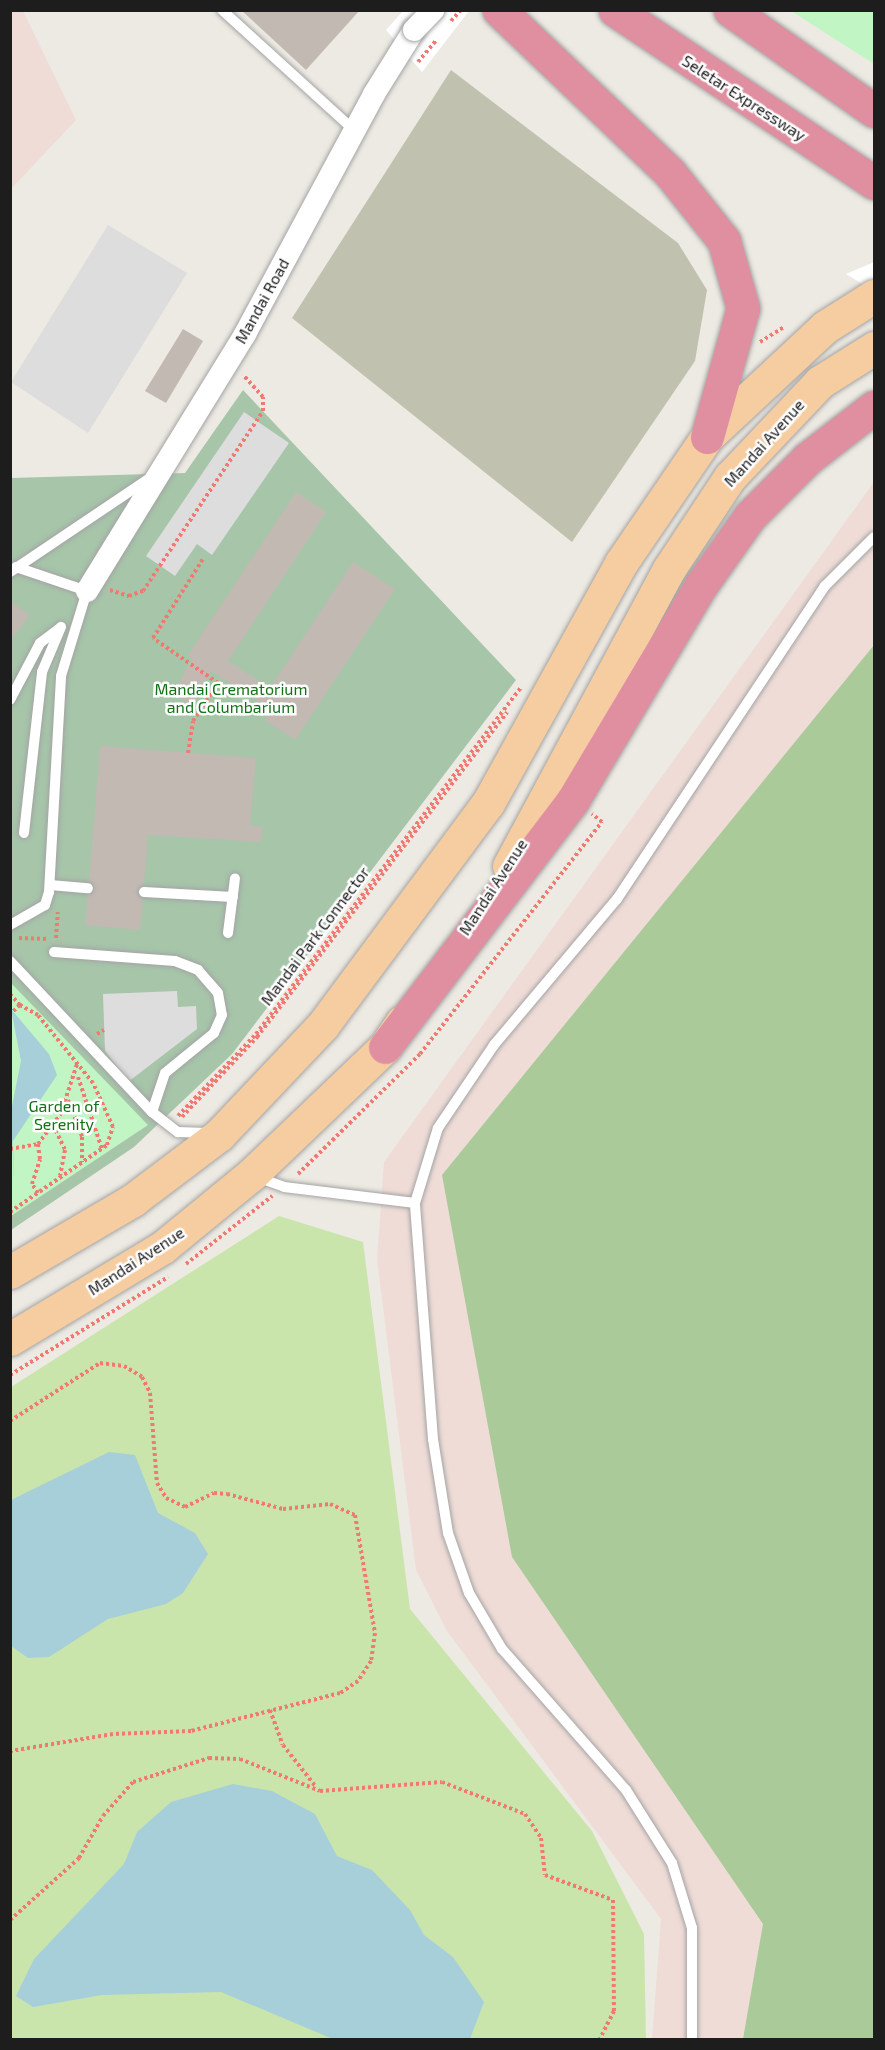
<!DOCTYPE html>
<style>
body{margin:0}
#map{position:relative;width:885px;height:2050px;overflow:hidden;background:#edeae3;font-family:"Exo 2",sans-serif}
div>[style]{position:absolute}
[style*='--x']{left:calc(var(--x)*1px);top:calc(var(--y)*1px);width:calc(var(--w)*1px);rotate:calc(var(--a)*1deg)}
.military>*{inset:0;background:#efdcd7}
.construction>*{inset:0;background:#c1c1af}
.grass>*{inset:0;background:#cae5ac}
.forest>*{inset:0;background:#aaca9a}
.cemetery>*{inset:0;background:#a6c5a9}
.park>*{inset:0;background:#c2f5c4}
.parking>*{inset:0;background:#ddd}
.water>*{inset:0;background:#a6cfd9}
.pier>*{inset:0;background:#fff}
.building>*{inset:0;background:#c2b9b3}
.path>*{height:4px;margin-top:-2px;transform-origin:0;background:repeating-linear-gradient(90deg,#f17971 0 3px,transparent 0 6px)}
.roads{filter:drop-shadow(0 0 2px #a4a4a4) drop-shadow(0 0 2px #a4a4a4)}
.service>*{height:10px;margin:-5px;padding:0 5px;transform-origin:5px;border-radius:5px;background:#fff}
.minor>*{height:22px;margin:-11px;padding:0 11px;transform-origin:11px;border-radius:11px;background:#fff}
.primary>*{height:33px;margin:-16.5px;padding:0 16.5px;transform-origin:16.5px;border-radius:16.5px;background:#f6cda0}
.motorway>*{height:33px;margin:-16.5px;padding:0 16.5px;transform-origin:16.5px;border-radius:16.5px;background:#e08fa1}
.path-bridge>*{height:4px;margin-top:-2px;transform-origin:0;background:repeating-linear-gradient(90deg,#f17971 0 3px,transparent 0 6px)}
.bridges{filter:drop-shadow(0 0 2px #a4a4a4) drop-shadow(0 0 2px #a4a4a4)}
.minor-bridge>*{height:22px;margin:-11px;padding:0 11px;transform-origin:11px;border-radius:11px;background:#fff}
span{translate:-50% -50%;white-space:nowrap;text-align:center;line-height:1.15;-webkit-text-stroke:5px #fff;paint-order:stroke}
.street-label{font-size:16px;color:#1d1d1d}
.park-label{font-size:16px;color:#127316}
.frame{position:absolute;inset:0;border:12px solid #1d1d1d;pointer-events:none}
</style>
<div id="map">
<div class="military">
<i style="clip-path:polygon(11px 10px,23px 11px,76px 120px,11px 189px)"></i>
<i style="clip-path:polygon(874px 482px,874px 2039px,652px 2039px,661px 1919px,447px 1631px,416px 1570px,377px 1259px,384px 1162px)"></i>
</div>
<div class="construction">
<i style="clip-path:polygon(451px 70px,678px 243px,707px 290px,695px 361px,572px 542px,292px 318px)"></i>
</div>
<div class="grass">
<i style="clip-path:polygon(279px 1216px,363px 1242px,410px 1609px,592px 1831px,644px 1934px,646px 2039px,11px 2040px,11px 1387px)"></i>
</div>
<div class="forest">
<i style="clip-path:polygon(874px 645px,874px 2039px,743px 2039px,763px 1924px,512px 1557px,442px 1175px)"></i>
</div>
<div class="cemetery">
<i style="clip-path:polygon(243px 390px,516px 680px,232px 1054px,134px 1147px,11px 1230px,11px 478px,185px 473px)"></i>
</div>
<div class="park">
<i style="clip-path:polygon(791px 11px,874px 11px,874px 64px)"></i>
<i style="clip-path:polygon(10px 982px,148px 1125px,11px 1216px,10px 1216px)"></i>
</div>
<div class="parking">
<i style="clip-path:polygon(108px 225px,187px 273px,88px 433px,11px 382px)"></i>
<i style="clip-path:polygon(244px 412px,289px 443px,212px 555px,197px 544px,175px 576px,146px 556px)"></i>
<i style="clip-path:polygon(177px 991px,178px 1007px,196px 1006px,197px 1029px,128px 1082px,105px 1051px,103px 994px)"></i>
</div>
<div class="water">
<i style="clip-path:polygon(11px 1009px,49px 1054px,57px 1075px,13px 1141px,14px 1184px,11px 1111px,21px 1061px)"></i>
<i style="clip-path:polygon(109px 1452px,135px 1455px,158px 1513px,195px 1533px,208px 1554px,183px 1593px,166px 1604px,108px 1619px,49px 1657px,28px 1658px,11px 1646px,11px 1500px)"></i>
<i style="clip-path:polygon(233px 1784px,272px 1791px,315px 1814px,337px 1856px,372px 1870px,410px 1910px,424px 1935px,453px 1957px,484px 2002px,470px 2039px,333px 2039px,221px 1992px,102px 1995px,33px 2007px,16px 1996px,34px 1959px,124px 1864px,137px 1832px,171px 1802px)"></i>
</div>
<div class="pier">
<i style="clip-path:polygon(403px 11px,469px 11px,422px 72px,386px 30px)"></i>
<i style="clip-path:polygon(874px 262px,874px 291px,846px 274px)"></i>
</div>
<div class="building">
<i style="clip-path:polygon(241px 10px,360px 10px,306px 70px)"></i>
<i style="clip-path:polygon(183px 329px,203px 341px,166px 403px,145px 391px)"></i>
<i style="clip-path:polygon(296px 492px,326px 512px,228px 661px,270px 688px,353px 562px,395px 589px,295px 740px,265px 720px,271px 710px,211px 671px,192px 705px,173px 695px,192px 658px,188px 655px)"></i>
<i style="clip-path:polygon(10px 601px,30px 615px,10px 641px)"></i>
<i style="clip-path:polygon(100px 746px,256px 758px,250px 825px,263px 827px,261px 842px,148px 835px,144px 885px,137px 891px,143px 899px,140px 930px,85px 925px,88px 895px,95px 889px,89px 881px)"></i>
</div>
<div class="path">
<i style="--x:760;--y:342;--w:28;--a:-32"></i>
<i style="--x:110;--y:590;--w:20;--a:18"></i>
<i style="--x:129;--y:596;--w:15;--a:-20"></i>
<i style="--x:143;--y:591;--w:216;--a:-56.3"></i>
<i style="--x:263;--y:411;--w:14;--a:-90"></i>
<i style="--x:263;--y:397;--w:30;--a:-132"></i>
<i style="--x:188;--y:753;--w:32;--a:-81"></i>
<i style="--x:193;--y:721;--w:45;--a:-56.7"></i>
<i style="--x:218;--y:683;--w:79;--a:-145.3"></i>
<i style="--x:153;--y:638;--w:93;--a:-57.7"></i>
<i style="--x:19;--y:938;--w:29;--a:2"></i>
<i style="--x:56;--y:938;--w:26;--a:-86"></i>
<i style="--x:10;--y:994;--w:15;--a:48"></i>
<i style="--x:20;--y:1005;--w:13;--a:138"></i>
<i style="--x:97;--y:1034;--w:8;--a:-30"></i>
<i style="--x:78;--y:1077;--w:76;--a:71.6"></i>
<i style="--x:68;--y:1100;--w:40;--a:69"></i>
<i style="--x:82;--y:1137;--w:25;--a:90"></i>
<i style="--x:178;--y:1116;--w:113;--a:-46.4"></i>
<i style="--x:256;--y:1034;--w:437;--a:-52.6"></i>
<i style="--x:182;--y:1117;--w:110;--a:-46.8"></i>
<i style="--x:257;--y:1037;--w:410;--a:-52.4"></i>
<i style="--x:53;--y:1125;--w:28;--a:64"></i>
<i style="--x:65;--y:1150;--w:26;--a:101"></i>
<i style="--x:10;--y:1149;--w:28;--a:-10"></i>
<i style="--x:38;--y:1144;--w:39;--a:-53"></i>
<i style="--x:61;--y:1113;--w:52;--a:-71.9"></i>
<i style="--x:298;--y:1174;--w:171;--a:-44.5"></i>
<i style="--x:420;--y:1054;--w:295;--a:-51.9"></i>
<i style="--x:602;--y:822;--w:13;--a:-141"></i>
<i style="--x:38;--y:1193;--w:11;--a:-124"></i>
<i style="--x:32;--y:1184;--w:26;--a:-72"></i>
<i style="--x:40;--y:1159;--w:15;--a:-98"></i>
<i style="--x:10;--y:1212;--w:118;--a:-34.6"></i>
<i style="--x:107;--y:1145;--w:19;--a:-72"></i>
<i style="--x:113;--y:1127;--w:48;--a:-114.4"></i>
<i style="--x:93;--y:1083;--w:87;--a:-129"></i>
<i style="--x:38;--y:1015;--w:21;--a:-151"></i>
<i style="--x:186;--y:1264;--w:110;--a:-38.3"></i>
<i style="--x:10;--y:1375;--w:186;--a:-31.8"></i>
<i style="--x:10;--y:1421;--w:107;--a:-32.8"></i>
<i style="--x:100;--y:1363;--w:24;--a:7"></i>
<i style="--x:124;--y:1366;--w:21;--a:31"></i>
<i style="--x:142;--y:1377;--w:18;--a:63"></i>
<i style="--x:150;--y:1393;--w:90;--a:85.6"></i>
<i style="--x:157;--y:1483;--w:17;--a:59"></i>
<i style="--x:166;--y:1498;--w:21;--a:25"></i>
<i style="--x:185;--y:1507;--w:32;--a:-26"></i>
<i style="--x:214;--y:1493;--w:13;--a:4"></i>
<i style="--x:227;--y:1494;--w:58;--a:15"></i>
<i style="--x:283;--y:1509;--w:47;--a:-6.1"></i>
<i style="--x:330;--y:1504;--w:27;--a:24"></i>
<i style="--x:355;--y:1515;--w:120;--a:80.4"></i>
<i style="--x:375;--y:1633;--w:28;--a:98"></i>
<i style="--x:371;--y:1661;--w:24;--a:123"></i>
<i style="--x:358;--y:1681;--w:22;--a:146"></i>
<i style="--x:340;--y:1693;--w:154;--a:165.7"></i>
<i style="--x:191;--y:1731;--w:78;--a:177.8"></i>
<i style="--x:113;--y:1734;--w:104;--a:170.6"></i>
<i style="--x:270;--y:1710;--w:37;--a:70"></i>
<i style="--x:283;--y:1745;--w:53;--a:51.8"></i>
<i style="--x:10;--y:1920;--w:93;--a:-41.9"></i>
<i style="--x:79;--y:1858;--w:48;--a:-60.3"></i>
<i style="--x:103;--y:1816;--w:45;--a:-48.6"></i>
<i style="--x:133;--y:1782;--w:80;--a:-17.5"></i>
<i style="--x:209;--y:1758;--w:31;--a:2"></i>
<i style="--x:240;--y:1759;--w:86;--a:21.8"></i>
<i style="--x:320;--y:1791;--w:122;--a:-4.2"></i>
<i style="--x:442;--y:1782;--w:89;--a:21.1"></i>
<i style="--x:525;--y:1814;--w:29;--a:56"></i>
<i style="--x:541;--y:1838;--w:37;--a:84"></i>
<i style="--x:545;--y:1875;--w:72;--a:20.2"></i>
<i style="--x:613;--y:1900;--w:111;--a:89.5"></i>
<i style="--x:614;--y:2011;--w:33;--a:117"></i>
</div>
<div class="roads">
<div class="service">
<i style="--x:222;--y:10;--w:178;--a:42.3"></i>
<i style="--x:10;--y:572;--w:169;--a:-33.9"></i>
<i style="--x:10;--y:700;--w:64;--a:-62.2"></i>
<i style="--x:40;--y:643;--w:25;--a:-37"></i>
<i style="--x:24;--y:833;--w:162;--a:-83.6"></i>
<i style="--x:42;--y:672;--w:49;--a:-67.1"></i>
<i style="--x:50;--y:885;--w:38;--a:5"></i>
<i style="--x:144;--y:892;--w:89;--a:3.2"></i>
<i style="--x:10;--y:925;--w:40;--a:-29.7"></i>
<i style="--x:45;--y:905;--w:14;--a:-73"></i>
<i style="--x:49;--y:892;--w:216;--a:-86.8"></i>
<i style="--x:61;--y:676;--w:89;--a:-73"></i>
<i style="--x:87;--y:591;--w:75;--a:-161.3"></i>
<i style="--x:228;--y:933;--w:55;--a:-82.7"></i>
<i style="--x:54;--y:952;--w:121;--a:4.3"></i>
<i style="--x:175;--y:961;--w:25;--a:21"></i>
<i style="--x:198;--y:970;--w:30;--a:49"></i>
<i style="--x:218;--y:993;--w:22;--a:80"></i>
<i style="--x:222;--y:1015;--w:20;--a:114"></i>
<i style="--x:214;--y:1033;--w:63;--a:140.8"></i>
<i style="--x:165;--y:1073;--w:41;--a:108.4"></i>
<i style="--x:10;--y:961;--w:207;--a:46.8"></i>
<i style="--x:152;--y:1112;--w:33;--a:38"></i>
<i style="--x:178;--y:1132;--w:29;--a:2"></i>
<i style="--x:257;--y:1177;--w:29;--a:20"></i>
<i style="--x:284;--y:1187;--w:132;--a:7"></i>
<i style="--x:692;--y:2040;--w:112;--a:-90"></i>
<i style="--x:692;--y:1928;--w:68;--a:-107.1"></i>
<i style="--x:672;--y:1863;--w:86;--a:-122.2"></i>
<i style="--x:626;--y:1790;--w:188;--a:-131.3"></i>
<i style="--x:502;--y:1649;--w:65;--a:-120.5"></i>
<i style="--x:469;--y:1593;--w:64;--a:-109.3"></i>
<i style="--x:448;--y:1533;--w:95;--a:-99.1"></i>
<i style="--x:433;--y:1439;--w:237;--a:-94.4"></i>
<i style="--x:415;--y:1203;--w:78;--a:-73"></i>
<i style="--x:438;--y:1128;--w:100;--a:-56"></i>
<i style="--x:494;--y:1045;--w:191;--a:-49.9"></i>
<i style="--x:617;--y:899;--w:376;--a:-56.4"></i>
<i style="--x:825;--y:586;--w:69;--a:-45"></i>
</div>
<div class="minor">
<i style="--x:87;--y:591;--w:302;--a:-58.4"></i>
<i style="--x:245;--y:334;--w:272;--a:-61.7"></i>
<i style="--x:374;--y:94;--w:75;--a:-58"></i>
</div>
<div class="primary">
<i style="--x:509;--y:866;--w:337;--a:-61.7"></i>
<i style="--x:669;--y:569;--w:110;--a:-56.5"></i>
<i style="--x:730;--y:477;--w:131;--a:-46.5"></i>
<i style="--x:820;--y:382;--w:64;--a:-32.2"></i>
<i style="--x:10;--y:1272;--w:143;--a:-30.3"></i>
<i style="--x:133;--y:1200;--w:108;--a:-37.1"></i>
<i style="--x:219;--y:1135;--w:151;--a:-46.6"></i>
<i style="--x:323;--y:1025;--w:277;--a:-53.4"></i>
<i style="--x:488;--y:803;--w:274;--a:-61"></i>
<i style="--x:621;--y:563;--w:153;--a:-55.7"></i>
<i style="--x:707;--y:437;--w:161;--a:-43"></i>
<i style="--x:825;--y:327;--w:58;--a:-32.3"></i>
<i style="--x:10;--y:1339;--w:179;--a:-31"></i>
<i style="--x:163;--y:1247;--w:114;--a:-39.3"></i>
<i style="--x:251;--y:1175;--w:185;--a:-43.7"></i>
<i style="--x:385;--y:1047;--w:30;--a:-56"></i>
</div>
<div class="motorway">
<i style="--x:499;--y:10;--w:236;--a:43.6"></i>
<i style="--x:670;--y:173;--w:87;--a:51.5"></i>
<i style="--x:724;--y:241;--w:70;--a:74.2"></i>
<i style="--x:743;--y:308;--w:134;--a:105.6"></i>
<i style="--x:615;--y:10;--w:311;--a:33.7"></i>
<i style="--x:730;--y:10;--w:176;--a:35"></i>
<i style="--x:385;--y:1047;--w:310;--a:-52.7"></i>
<i style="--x:573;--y:800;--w:252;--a:-59.2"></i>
<i style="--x:702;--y:584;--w:83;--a:-54.8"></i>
<i style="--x:750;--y:516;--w:82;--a:-45"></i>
<i style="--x:808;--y:458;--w:83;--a:-37.7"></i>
</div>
</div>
<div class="path-bridge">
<i style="--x:451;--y:21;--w:15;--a:-48"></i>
<i style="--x:418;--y:62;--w:30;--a:-50"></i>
</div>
<div class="bridges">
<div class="minor-bridge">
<i style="--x:414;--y:30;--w:28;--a:-46"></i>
</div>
</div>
<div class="street-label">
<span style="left:744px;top:98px;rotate:33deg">Seletar Expressway</span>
<span style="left:262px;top:301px;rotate:-61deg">Mandai Road</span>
<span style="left:764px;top:443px;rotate:-48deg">Mandai Avenue</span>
<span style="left:493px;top:887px;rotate:-57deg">Mandai Avenue</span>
<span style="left:315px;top:936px;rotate:-53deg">Mandai Park Connector</span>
<span style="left:136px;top:1261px;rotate:-33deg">Mandai Avenue</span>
</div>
<div class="park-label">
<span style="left:231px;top:698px">Mandai Crematorium<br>and Columbarium</span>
<span style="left:64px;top:1115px">Garden of<br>Serenity</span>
</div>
<div class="frame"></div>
</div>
